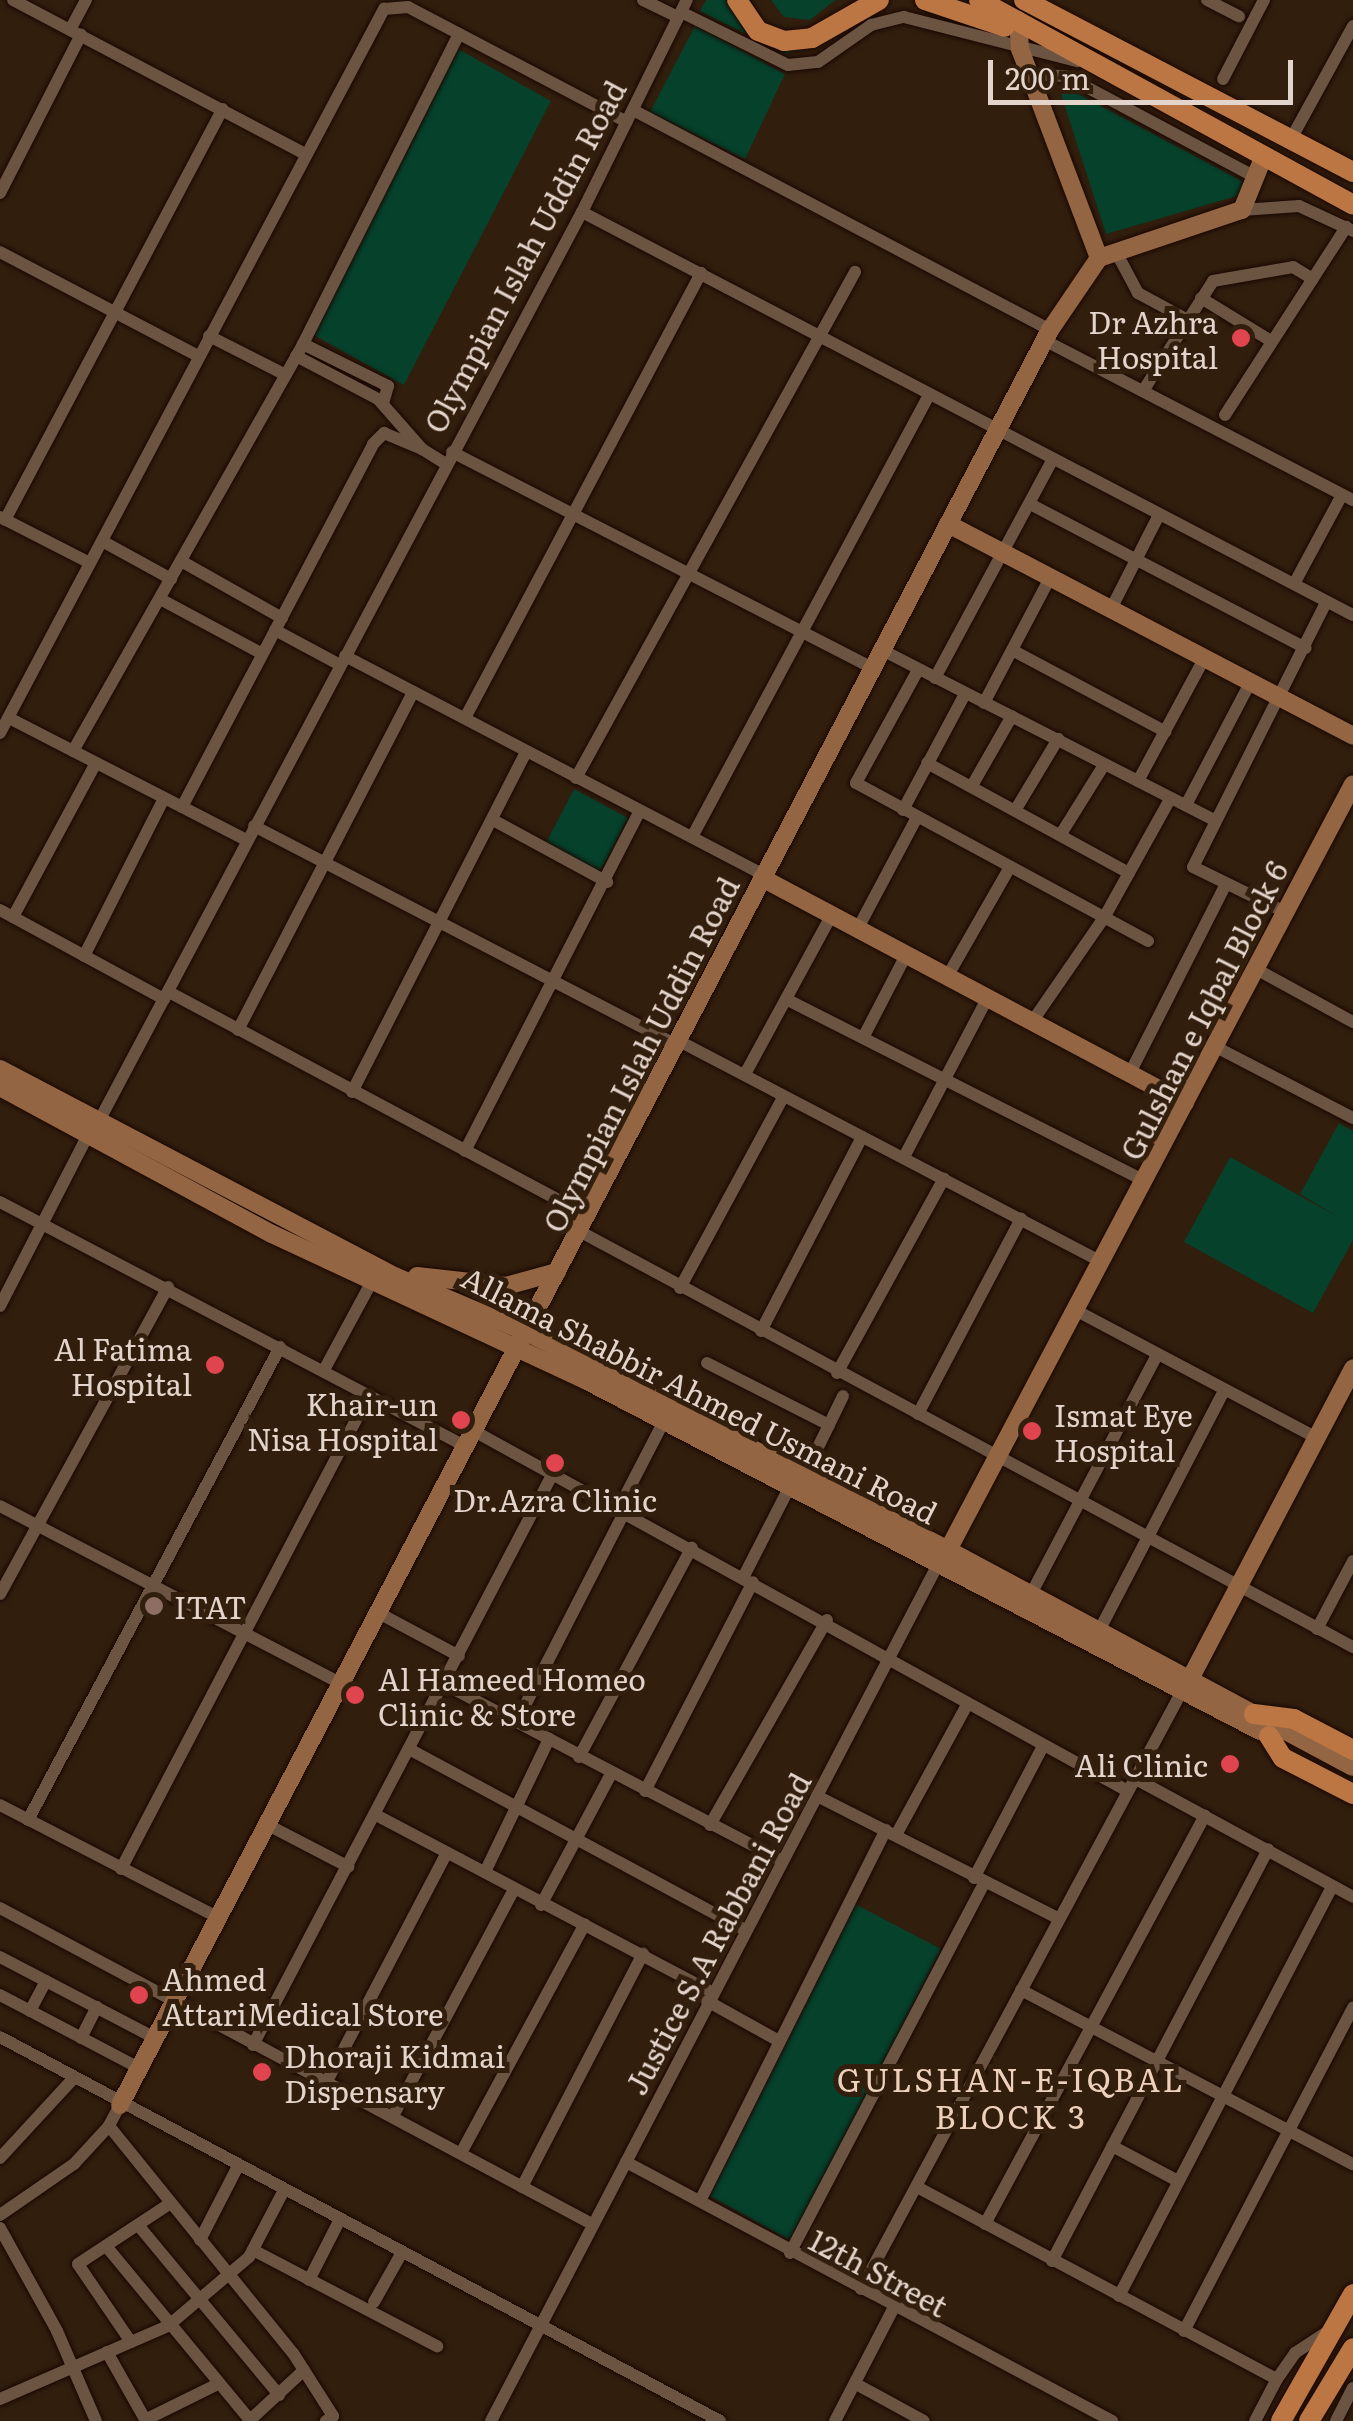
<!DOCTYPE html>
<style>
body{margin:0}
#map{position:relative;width:1353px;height:2421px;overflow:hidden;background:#321e0d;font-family:Literata,serif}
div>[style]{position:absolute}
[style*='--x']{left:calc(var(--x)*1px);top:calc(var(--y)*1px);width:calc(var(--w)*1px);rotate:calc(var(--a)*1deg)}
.green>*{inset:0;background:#05412b}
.roads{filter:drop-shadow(0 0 2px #190700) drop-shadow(0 0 2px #190700)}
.street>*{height:12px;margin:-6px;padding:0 6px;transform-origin:6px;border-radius:6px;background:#6c5442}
.secondary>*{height:18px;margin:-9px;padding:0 9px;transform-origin:9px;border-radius:9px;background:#946543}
.primary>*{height:20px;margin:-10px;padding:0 10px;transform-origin:10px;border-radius:10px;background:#bc7643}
.dots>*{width:28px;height:28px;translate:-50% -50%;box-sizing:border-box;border:5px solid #321e0d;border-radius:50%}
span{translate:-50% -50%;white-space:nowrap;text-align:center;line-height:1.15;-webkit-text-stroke:10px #321e0d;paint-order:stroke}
.street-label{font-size:30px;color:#e3d5cb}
.poi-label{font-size:30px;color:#e3d5cb}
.right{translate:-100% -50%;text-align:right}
.left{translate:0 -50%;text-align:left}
.neighbourhood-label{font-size:32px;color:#edd1bc;letter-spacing:2.5px}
.scale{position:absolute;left:988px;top:60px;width:305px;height:45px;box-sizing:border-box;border:5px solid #e3d5cb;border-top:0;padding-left:12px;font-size:30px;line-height:35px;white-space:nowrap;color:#e3d5cb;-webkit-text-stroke:8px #321e0d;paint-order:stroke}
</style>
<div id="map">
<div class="green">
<i style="clip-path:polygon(706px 0,732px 0,790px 49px,803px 49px,786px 54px,700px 11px)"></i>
<i style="clip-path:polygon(771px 0,835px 0,810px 20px,784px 17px)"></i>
<i style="clip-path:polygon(695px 26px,785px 74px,745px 159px,650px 112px)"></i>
<i style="clip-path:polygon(458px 49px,551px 101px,404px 385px,310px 333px)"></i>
<i style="clip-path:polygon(1067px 88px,1251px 186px,1247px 193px,1106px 234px,1060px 91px)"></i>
<i style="clip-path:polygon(574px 789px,628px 818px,600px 872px,546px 843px)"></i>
<i style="clip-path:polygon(1339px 1123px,1353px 1131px,1353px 1240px,1313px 1313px,1184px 1242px,1230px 1157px,1338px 1217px,1300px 1194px)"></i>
<i style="clip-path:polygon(855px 1904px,941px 1949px,793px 2242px,703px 2192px)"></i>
</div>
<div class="roads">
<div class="street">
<i style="--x:13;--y:0;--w:330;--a:27.8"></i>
<i style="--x:643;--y:0;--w:39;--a:26"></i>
<i style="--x:1207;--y:0;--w:36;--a:27"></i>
<i style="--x:681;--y:12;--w:119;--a:26.4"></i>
<i style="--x:788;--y:65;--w:30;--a:-6"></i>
<i style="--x:818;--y:62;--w:65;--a:-34.9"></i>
<i style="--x:871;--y:25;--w:34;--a:-14"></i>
<i style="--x:904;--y:17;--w:179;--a:14.3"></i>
<i style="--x:70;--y:30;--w:34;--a:-62"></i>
<i style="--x:1034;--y:75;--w:32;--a:2"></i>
<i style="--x:1066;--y:76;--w:214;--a:28.1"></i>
<i style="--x:1223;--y:79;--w:89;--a:-62.6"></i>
<i style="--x:633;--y:110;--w:471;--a:27.8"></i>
<i style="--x:1291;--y:139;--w:129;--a:-61.2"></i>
<i style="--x:0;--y:193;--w:178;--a:-62.9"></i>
<i style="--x:1242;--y:210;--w:57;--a:-4"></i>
<i style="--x:1299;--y:206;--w:60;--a:24.8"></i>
<i style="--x:582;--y:212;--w:870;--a:27.6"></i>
<i style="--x:1115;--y:250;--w:49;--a:61.9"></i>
<i style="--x:1138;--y:293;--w:55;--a:28.4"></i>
<i style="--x:0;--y:252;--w:224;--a:27.7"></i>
<i style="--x:1201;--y:298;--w:82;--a:31.6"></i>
<i style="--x:209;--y:336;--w:82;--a:26.9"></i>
<i style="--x:1044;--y:340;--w:348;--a:27.4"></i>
<i style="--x:303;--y:344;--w:95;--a:26.3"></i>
<i style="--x:388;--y:386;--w:18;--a:106"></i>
<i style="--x:296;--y:356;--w:93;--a:27.7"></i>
<i style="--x:378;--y:399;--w:67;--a:48.7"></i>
<i style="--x:422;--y:449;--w:28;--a:32"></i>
<i style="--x:1143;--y:391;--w:130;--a:-57.5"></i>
<i style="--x:1213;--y:281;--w:81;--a:-9.9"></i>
<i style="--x:1293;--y:267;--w:23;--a:31"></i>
<i style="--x:1225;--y:415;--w:224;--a:-57.2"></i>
<i style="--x:452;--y:452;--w:473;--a:27.2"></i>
<i style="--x:1030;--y:504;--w:311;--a:27.6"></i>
<i style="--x:0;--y:517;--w:101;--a:27.1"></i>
<i style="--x:5;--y:520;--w:465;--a:-62.1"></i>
<i style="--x:102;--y:541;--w:79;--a:28.8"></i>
<i style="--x:181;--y:561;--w:116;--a:29.4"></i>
<i style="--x:1294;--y:584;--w:101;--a:-61.7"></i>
<i style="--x:162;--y:600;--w:112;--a:28.2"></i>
<i style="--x:1110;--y:611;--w:108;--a:-63"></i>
<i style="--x:275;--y:630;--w:74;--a:28.3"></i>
<i style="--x:882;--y:650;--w:375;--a:27.1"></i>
<i style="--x:1012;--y:650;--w:174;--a:28"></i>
<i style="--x:345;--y:656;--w:473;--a:27.6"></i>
<i style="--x:918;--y:670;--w:129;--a:118.8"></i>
<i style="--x:856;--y:783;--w:332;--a:28.4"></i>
<i style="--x:935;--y:678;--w:249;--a:-61.7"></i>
<i style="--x:984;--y:703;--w:141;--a:-62.2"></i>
<i style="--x:9;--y:718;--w:267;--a:27.2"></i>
<i style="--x:465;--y:718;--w:504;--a:-62.06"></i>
<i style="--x:0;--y:733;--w:820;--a:-62.06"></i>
<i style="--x:384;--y:9;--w:24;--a:-5"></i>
<i style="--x:408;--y:7;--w:247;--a:27.7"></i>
<i style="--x:73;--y:751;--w:467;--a:-60.5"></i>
<i style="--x:303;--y:344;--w:347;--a:-63.3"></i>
<i style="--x:927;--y:763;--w:230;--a:28.6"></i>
<i style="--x:576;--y:778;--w:578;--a:-61.13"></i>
<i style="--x:1138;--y:781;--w:136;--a:-61.6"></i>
<i style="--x:973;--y:784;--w:78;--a:-60.2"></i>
<i style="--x:1186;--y:805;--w:138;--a:-62.3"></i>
<i style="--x:182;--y:807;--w:410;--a:-62.2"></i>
<i style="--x:373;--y:444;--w:16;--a:-45"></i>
<i style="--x:384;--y:433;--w:41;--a:22.8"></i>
<i style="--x:1016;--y:809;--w:82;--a:-59"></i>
<i style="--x:903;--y:810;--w:132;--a:-61.9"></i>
<i style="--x:493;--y:820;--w:130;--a:28.5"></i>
<i style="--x:254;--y:826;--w:475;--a:27.4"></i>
<i style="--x:1061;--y:834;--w:81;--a:-58.1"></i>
<i style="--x:692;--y:837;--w:502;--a:-61.8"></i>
<i style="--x:0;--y:910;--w:187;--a:28.5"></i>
<i style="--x:1283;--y:911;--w:100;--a:-153.9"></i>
<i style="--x:1193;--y:867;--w:297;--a:-63.3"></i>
<i style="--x:13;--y:917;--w:173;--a:-61.7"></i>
<i style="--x:857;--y:930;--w:128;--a:-62"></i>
<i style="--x:84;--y:956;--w:177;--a:-63.1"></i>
<i style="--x:1256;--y:969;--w:111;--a:28.7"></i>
<i style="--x:947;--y:977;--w:127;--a:-60.2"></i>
<i style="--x:169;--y:992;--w:474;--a:28.1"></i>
<i style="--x:788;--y:1000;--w:400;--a:26.9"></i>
<i style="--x:1032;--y:1022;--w:129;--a:-55.4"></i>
<i style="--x:1105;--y:916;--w:134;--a:-60.9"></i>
<i style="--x:238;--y:1030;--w:381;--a:-62.6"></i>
<i style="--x:864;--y:1036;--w:89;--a:-62.6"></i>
<i style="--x:679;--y:1041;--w:477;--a:27.6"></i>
<i style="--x:1216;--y:1047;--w:154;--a:27.4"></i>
<i style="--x:1130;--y:1073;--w:212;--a:-63.1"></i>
<i style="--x:745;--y:1074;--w:180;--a:-61.4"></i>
<i style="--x:352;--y:1092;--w:382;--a:-62.9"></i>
<i style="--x:99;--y:1121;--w:1029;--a:-62.02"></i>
<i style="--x:582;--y:212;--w:237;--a:-63.7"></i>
<i style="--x:465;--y:1151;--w:380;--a:-62.8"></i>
<i style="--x:904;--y:1157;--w:181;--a:-62.3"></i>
<i style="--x:0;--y:1202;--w:525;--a:27.69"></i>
<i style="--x:579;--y:1231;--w:879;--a:28.26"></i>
<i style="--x:680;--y:1288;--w:218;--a:-61.6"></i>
<i style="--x:0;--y:1306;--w:192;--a:-62.8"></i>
<i style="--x:1077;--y:1311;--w:269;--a:27.9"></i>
<i style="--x:761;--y:1331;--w:219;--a:-62.5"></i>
<i style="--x:707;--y:1363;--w:137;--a:26.9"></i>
<i style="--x:324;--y:1370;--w:99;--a:-61.6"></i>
<i style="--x:837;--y:1373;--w:222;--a:-61.2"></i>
<i style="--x:918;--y:1414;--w:221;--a:-62.2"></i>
<i style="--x:474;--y:1431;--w:744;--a:28.84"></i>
<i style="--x:804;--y:1476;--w:89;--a:-64"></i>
<i style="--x:0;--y:1506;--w:383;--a:27.5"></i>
<i style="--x:618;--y:1510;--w:100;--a:-62.7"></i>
<i style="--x:744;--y:1576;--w:99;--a:-62.9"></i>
<i style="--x:0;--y:1594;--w:350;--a:-61.3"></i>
<i style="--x:1031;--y:1594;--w:270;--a:-62.2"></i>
<i style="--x:377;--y:1612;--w:93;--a:28.2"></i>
<i style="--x:1100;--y:1629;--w:268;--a:-62.5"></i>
<i style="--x:1317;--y:1629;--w:77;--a:-62.1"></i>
<i style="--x:444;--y:1684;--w:382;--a:27.6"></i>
<i style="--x:517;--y:1721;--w:234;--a:-62.8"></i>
<i style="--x:409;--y:1749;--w:382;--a:28.3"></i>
<i style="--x:579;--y:1757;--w:238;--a:-61.7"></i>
<i style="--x:1136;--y:1779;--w:247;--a:28.5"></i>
<i style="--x:645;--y:1791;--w:235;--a:-62.7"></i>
<i style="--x:817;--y:1796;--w:269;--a:26.9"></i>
<i style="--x:0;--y:1805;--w:244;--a:27.3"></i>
<i style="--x:376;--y:1815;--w:380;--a:27.8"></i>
<i style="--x:28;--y:1820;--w:536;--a:-61.95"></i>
<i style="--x:266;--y:1824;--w:93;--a:27.4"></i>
<i style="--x:710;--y:1825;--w:236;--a:-60.3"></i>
<i style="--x:896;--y:1835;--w:150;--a:-61.4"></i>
<i style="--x:121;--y:1869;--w:535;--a:-62.38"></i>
<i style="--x:485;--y:1872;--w:148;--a:-64.3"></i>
<i style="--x:974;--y:1878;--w:149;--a:-62.4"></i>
<i style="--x:541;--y:1905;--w:149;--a:-61.9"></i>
<i style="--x:0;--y:1908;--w:671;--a:28.09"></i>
<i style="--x:0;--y:1957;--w:175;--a:27.6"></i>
<i style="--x:1021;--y:1990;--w:375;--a:27.7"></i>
<i style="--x:0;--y:1995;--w:157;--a:27.7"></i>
<i style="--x:707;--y:2001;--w:80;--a:29.1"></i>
<i style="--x:30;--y:2011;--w:34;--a:-62"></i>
<i style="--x:0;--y:2037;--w:816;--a:28.07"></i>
<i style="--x:81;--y:2038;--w:35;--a:-63"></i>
<i style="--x:253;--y:2045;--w:646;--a:-62.32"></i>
<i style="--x:326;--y:2083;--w:260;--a:-62.3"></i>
<i style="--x:120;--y:2105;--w:24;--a:118"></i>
<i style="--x:109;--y:2126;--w:292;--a:51"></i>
<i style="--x:293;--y:2353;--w:75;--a:57.6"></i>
<i style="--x:333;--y:2416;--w:9;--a:144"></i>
<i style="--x:393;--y:2116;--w:257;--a:-61.9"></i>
<i style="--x:1112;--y:2146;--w:75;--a:27.9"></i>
<i style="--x:461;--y:2153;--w:260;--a:-61.6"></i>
<i style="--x:0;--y:2158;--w:108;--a:-47.3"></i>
<i style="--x:626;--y:2162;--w:551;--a:28.05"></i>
<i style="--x:522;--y:2187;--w:263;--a:-62.6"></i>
<i style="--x:917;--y:2187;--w:408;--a:28.1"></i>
<i style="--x:1277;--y:2379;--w:32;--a:-55"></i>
<i style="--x:1295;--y:2353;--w:42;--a:-33.3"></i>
<i style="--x:700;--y:2201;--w:415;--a:-63.4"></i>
<i style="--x:0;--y:2215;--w:90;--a:-34.6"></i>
<i style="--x:74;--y:2164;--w:52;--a:-47.4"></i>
<i style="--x:985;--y:2224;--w:464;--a:-61.7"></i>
<i style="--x:138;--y:2225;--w:221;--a:50.3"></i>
<i style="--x:0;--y:2228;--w:118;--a:61"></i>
<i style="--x:57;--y:2331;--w:98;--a:66.6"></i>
<i style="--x:200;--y:2240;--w:81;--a:-62.8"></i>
<i style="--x:106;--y:2246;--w:226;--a:50.4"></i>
<i style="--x:253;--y:2250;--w:208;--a:27.6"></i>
<i style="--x:790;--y:2253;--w:417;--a:-62.3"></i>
<i style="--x:1052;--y:2261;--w:465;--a:-62.3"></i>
<i style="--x:309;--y:2280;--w:66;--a:-63"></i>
<i style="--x:861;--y:2289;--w:679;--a:-61.77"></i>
<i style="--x:1119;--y:2296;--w:462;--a:-62.5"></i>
<i style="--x:374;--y:2302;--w:55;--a:-60.6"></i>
<i style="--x:1184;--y:2331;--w:365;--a:-62.4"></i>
<i style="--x:131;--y:2342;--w:94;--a:-124.2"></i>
<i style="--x:78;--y:2264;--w:111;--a:-33.3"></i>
<i style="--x:107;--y:2352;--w:79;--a:60.5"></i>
<i style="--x:856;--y:2384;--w:77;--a:28.6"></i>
<i style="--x:0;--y:2399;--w:183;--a:-23.5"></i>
<i style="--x:168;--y:2326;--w:106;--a:-40.4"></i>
<i style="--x:249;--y:2257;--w:73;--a:-62.4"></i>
<i style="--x:145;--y:2420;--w:81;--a:-26.3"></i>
<i style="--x:249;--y:2421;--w:75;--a:-42.8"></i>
<i style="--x:491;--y:2421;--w:967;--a:-62.45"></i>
<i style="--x:835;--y:2421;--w:126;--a:-62.6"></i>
<i style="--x:1255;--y:2421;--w:47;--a:-62.4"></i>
<i style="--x:1336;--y:2421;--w:37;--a:-63"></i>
</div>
<div class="secondary">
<i style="--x:1018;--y:20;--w:29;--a:86"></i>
<i style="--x:1020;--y:49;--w:223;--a:69.3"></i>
<i style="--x:948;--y:524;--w:457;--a:27.6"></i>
<i style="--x:762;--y:878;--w:479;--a:28"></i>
<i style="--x:0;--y:1069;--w:448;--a:27.7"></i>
<i style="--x:397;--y:1277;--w:140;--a:23.1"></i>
<i style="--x:526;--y:1332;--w:475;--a:27.3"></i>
<i style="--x:948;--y:1550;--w:459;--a:28.2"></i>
<i style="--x:0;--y:1087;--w:309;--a:28.4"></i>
<i style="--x:272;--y:1234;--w:348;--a:25"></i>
<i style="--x:587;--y:1381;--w:759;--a:27.48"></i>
<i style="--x:417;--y:1276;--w:90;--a:6.4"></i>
<i style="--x:506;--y:1286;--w:53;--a:-15.4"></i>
<i style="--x:948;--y:1550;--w:866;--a:-62.13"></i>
<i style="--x:1190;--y:1679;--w:351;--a:-62.3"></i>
<i style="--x:120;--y:2105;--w:2004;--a:-62.35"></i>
<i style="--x:1050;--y:330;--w:87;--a:-55.8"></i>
<i style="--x:1099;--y:258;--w:151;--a:-18.6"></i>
<i style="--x:1242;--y:210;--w:56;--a:-68"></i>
</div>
<div class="primary">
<i style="--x:737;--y:0;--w:37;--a:56"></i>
<i style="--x:758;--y:31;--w:28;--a:21"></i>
<i style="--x:784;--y:41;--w:28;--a:-6"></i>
<i style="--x:812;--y:38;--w:77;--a:-29.6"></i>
<i style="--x:925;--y:0;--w:84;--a:18.6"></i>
<i style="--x:979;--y:0;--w:426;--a:28.7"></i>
<i style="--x:1024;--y:0;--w:371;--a:27.6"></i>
<i style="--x:1254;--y:1714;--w:40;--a:7.1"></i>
<i style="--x:1294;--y:1719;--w:67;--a:27.7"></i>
<i style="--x:1269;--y:1736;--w:26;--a:58"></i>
<i style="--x:1283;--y:1758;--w:79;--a:27.2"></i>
<i style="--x:1281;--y:2421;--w:146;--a:-60.4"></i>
<i style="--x:1309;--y:2421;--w:85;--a:-58.9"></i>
</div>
</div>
<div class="dots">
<i style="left:1241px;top:338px;background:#e0444e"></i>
<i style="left:215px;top:1365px;background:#e0444e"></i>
<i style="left:461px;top:1420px;background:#e0444e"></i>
<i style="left:1032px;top:1431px;background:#e0444e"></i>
<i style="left:555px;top:1463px;background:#e0444e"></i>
<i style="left:154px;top:1606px;background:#8d6e63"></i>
<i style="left:355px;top:1695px;background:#e0444e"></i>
<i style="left:1230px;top:1764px;background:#e0444e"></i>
<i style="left:139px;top:1995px;background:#e0444e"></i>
<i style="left:262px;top:2072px;background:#e0444e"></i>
</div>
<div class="street-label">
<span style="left:524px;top:256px;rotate:-62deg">Olympian Islah Uddin Road</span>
<span style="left:1203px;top:1010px;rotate:-63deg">Gulshan e Iqbal Block 6</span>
<span style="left:640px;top:1054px;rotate:-63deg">Olympian Islah Uddin Road</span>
<span style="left:700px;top:1394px;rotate:27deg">Allama Shabbir Ahmed Usmani Road</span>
<span style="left:717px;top:1933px;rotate:-62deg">Justice S.A Rabbani Road</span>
<span style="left:879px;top:2272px;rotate:28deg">12th Street</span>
</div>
<div class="poi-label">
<span class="right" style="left:1218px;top:338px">Dr Azhra<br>Hospital</span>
<span class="right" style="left:192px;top:1365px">Al Fatima<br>Hospital</span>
<span class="right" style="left:438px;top:1420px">Khair-un<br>Nisa Hospital</span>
<span class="left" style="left:1054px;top:1431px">Ismat Eye<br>Hospital</span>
<span style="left:555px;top:1499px">Dr.Azra Clinic</span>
<span class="left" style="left:174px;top:1606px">ITAT</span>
<span class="left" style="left:378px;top:1695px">Al Hameed Homeo<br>Clinic &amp; Store</span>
<span class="right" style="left:1208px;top:1764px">Ali Clinic</span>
<span class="left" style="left:162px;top:1995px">Ahmed<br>AttariMedical Store</span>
<span class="left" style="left:284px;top:2072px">Dhoraji Kidmai<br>Dispensary</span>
</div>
<div class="neighbourhood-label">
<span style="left:1011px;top:2097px">GULSHAN-E-IQBAL<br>BLOCK 3</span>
</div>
<div class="scale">200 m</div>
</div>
